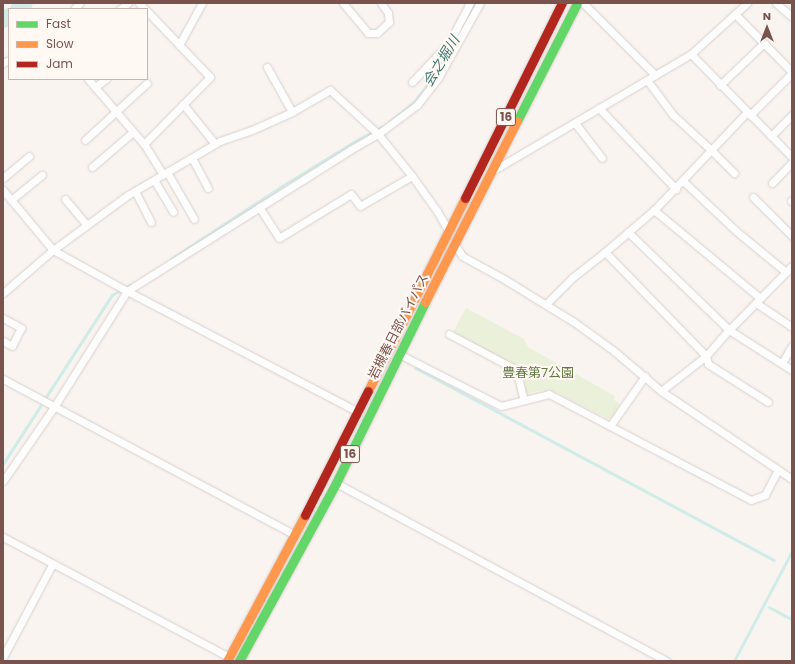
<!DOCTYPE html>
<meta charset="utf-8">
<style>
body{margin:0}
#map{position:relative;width:795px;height:664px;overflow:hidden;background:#f9f4f0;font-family:Poppins,"Noto Sans JP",sans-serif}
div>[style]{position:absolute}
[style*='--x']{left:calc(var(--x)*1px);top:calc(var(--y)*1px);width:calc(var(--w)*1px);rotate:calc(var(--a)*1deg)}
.green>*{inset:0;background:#ebf0db}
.stream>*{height:2.5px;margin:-1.25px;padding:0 1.25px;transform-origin:1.25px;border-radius:1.25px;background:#d0ece9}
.river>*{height:16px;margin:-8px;padding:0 8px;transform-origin:8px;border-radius:8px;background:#d0ece9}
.roads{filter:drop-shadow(0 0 1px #d9cfcc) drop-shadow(0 0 1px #d9cfcc)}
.street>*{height:7px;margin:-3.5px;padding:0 3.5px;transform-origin:3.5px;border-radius:3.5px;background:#fefdfd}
.fast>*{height:9px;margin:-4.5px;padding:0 4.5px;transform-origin:4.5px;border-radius:4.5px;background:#63d668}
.slow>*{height:9px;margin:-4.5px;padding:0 4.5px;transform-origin:4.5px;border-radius:4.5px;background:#ff974d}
.jam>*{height:9px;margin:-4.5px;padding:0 4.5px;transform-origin:4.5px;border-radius:4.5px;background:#b3261e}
span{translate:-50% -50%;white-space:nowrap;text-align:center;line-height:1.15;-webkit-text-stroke:4px #fff8f3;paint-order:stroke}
.shield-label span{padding:1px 3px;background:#fff8f3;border:1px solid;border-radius:3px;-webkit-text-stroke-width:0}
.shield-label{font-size:12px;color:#7a534d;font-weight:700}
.street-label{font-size:13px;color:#7a534d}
.park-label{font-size:13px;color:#5e7a41}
.water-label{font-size:14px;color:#3c7875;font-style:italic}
.frame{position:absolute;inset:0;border:4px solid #7a534d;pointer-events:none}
.legend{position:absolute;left:8px;top:8px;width:140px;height:72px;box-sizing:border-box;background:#fff8f3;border:1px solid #cab6b1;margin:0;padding:5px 7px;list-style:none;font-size:12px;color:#7a534d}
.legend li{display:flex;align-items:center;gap:8px;height:20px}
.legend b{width:20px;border:1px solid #cab6b1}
.north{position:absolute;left:747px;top:8px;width:40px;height:40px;-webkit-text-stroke:3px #fff8f3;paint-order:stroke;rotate:0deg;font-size:11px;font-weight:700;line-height:16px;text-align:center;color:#7a534d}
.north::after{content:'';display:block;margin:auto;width:14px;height:18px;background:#7a534d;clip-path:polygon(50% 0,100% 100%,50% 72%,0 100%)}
</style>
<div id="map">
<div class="green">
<i style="clip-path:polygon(466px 308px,524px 339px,528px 347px,615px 396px,614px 400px,620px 404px,613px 417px,608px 419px,549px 389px,525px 394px,519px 371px,455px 335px,454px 330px)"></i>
</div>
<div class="stream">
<i style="--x:455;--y:40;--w:42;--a:-62.8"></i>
<i style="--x:388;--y:123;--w:33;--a:-39"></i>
<i style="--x:414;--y:102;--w:31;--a:-52"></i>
<i style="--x:433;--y:78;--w:21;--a:-59"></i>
<i style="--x:171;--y:259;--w:133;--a:-33.3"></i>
<i style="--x:282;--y:186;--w:90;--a:-31.4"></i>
<i style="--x:359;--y:139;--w:26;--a:-28"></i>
<i style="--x:416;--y:368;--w:406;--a:28.2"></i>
<i style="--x:46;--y:397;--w:121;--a:-57.1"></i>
<i style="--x:112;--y:295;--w:21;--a:-29"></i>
<i style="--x:3;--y:464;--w:70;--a:-57.2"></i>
<i style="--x:769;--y:607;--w:26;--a:28"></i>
<i style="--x:734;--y:661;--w:124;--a:-62.2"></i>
</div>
<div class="river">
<i style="--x:18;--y:9;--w:9;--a:-41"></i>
<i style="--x:3;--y:20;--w:7;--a:-34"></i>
</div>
<div class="roads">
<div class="street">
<i style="--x:139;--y:3;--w:8;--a:45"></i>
<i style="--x:343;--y:3;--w:39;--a:50"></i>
<i style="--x:368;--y:33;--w:9;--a:0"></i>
<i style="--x:377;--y:33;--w:16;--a:-43"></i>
<i style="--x:389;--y:22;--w:9;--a:-96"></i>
<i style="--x:388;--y:13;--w:12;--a:-125"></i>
<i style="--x:583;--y:3;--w:102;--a:45"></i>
<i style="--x:776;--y:3;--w:21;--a:41"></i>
<i style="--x:74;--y:9;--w:8;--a:-45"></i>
<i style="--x:120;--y:9;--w:10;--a:-37"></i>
<i style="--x:735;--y:14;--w:81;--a:45.5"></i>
<i style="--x:179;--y:45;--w:48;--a:-61.3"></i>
<i style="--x:691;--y:54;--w:144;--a:45.6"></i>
<i style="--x:3;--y:63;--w:7;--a:-27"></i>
<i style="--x:267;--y:67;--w:51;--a:60.9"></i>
<i style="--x:88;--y:79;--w:86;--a:49.3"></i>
<i style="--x:144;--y:144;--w:36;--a:58"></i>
<i style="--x:647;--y:80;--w:44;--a:53.4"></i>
<i style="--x:673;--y:115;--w:52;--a:42.6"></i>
<i style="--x:412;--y:82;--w:54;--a:-46.5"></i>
<i style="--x:449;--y:43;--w:45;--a:-62.3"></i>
<i style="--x:720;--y:85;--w:61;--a:-43.7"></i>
<i style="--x:95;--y:87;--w:14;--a:-36"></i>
<i style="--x:183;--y:104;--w:51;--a:51.3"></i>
<i style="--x:599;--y:108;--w:112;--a:46.5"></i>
<i style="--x:750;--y:115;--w:59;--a:-45"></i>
<i style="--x:575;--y:123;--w:44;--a:52.4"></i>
<i style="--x:771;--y:136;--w:30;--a:-45"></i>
<i style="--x:85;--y:140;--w:84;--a:-42.6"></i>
<i style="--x:144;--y:144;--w:94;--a:-45.4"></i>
<i style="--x:210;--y:77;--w:91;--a:-133.7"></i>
<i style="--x:711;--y:150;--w:33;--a:45"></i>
<i style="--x:192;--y:158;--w:34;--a:62"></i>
<i style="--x:92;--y:167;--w:54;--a:-40.5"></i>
<i style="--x:494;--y:170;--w:229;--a:-30.5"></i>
<i style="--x:691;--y:54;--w:76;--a:-42.3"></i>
<i style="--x:167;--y:172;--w:54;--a:60.1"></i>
<i style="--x:3;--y:178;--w:34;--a:-40"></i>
<i style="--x:154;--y:180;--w:37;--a:59"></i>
<i style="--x:683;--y:181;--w:73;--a:43.3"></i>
<i style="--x:736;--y:231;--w:65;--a:39.4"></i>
<i style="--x:772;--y:183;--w:29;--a:-46"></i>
<i style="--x:3;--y:190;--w:78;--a:50.2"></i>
<i style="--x:53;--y:250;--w:85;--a:29"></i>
<i style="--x:127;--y:291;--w:261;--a:27.6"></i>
<i style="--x:135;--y:191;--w:35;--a:63"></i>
<i style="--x:753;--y:197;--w:55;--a:45"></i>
<i style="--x:65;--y:199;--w:34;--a:50"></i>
<i style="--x:11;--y:200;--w:40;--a:-39"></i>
<i style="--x:791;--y:201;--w:1;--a:-45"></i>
<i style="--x:259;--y:207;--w:37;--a:57"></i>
<i style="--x:279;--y:238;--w:84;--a:-31.4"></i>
<i style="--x:351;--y:194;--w:15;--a:53"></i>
<i style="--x:360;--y:206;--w:60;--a:-30"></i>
<i style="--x:654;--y:210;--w:138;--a:39.7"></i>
<i style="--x:628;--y:232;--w:141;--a:44.1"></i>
<i style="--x:729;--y:330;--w:75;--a:32.4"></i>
<i style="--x:454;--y:243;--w:15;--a:58"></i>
<i style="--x:462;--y:256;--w:48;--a:28.7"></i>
<i style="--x:504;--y:279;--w:82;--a:31.6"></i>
<i style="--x:574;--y:322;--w:49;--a:35.9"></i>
<i style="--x:614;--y:351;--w:62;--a:40.4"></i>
<i style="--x:661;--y:391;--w:158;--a:33.9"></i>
<i style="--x:605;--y:252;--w:145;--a:45.8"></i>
<i style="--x:706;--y:356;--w:8;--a:76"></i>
<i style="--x:708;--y:364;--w:71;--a:32.3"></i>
<i style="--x:3;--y:293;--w:66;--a:-40.7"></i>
<i style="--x:53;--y:250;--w:93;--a:-36.3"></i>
<i style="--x:128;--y:195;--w:107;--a:-30.4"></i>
<i style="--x:220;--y:141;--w:34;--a:-19"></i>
<i style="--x:252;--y:130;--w:44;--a:-24.2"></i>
<i style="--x:292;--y:112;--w:44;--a:-30.1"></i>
<i style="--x:330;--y:90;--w:65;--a:42.5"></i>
<i style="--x:378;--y:134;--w:54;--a:51"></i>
<i style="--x:412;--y:176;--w:43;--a:54.5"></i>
<i style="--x:437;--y:211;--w:24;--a:60"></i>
<i style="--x:756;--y:303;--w:43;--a:33.7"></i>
<i style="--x:546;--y:304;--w:38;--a:-45"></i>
<i style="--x:573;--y:277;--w:41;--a:-38"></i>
<i style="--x:605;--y:252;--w:65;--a:-40.6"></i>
<i style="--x:654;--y:210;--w:135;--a:-46.5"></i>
<i style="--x:3;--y:318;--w:21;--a:29"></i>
<i style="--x:21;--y:328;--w:20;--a:117"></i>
<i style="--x:12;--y:346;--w:10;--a:-151"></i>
<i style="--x:449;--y:334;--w:70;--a:28"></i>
<i style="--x:511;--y:367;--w:8;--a:45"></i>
<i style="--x:517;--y:373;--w:25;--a:76"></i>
<i style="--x:399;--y:354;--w:114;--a:27"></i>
<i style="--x:501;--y:406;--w:49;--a:-14"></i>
<i style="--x:549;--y:394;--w:228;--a:27.7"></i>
<i style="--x:751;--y:500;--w:15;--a:-20"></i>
<i style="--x:765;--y:495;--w:28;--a:-63"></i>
<i style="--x:782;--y:363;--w:20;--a:-60"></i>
<i style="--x:3;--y:379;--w:331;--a:28.1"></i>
<i style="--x:661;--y:391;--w:57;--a:-37.9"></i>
<i style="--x:706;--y:356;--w:35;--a:-49"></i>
<i style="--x:729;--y:330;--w:90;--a:-45.5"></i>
<i style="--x:610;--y:426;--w:61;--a:-55"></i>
<i style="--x:3;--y:481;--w:90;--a:-55.4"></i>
<i style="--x:54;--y:407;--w:137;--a:-57.8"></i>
<i style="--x:127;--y:291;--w:264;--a:-32.3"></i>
<i style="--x:350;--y:150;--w:32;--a:-30"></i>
<i style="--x:378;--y:134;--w:49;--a:-36.6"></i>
<i style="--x:417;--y:105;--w:34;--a:-52"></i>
<i style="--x:438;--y:78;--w:86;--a:-60.8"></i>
<i style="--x:336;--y:483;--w:376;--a:28.3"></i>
<i style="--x:3;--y:537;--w:256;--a:28"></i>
<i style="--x:3;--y:657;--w:106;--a:-62"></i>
</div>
<div class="fast">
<i style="--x:517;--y:121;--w:132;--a:-63"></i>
<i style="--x:239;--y:661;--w:203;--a:-61.4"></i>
<i style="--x:336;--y:483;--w:202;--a:-63.8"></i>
</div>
<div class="slow">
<i style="--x:425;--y:302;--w:203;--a:-63.1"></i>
<i style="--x:368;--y:391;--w:216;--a:-63.3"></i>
<i style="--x:227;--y:661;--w:166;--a:-61.9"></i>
</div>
<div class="jam">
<i style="--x:465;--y:198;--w:218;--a:-63.6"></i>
<i style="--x:305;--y:515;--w:139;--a:-63.1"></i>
</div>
</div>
<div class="shield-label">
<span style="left:506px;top:117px">16</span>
<span style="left:350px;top:454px">16</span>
</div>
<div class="street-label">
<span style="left:399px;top:327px;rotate:-63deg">岩槻春日部バイパス</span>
</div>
<div class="park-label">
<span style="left:538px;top:373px">豊春第7公園</span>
</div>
<div class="water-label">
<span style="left:441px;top:61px;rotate:-59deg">会之堀川</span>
</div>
<div class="frame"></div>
<ul class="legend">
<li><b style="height:5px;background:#63d668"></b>Fast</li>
<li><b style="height:5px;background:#ff974d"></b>Slow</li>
<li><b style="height:5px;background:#b3261e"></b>Jam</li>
</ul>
<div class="north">N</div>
</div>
